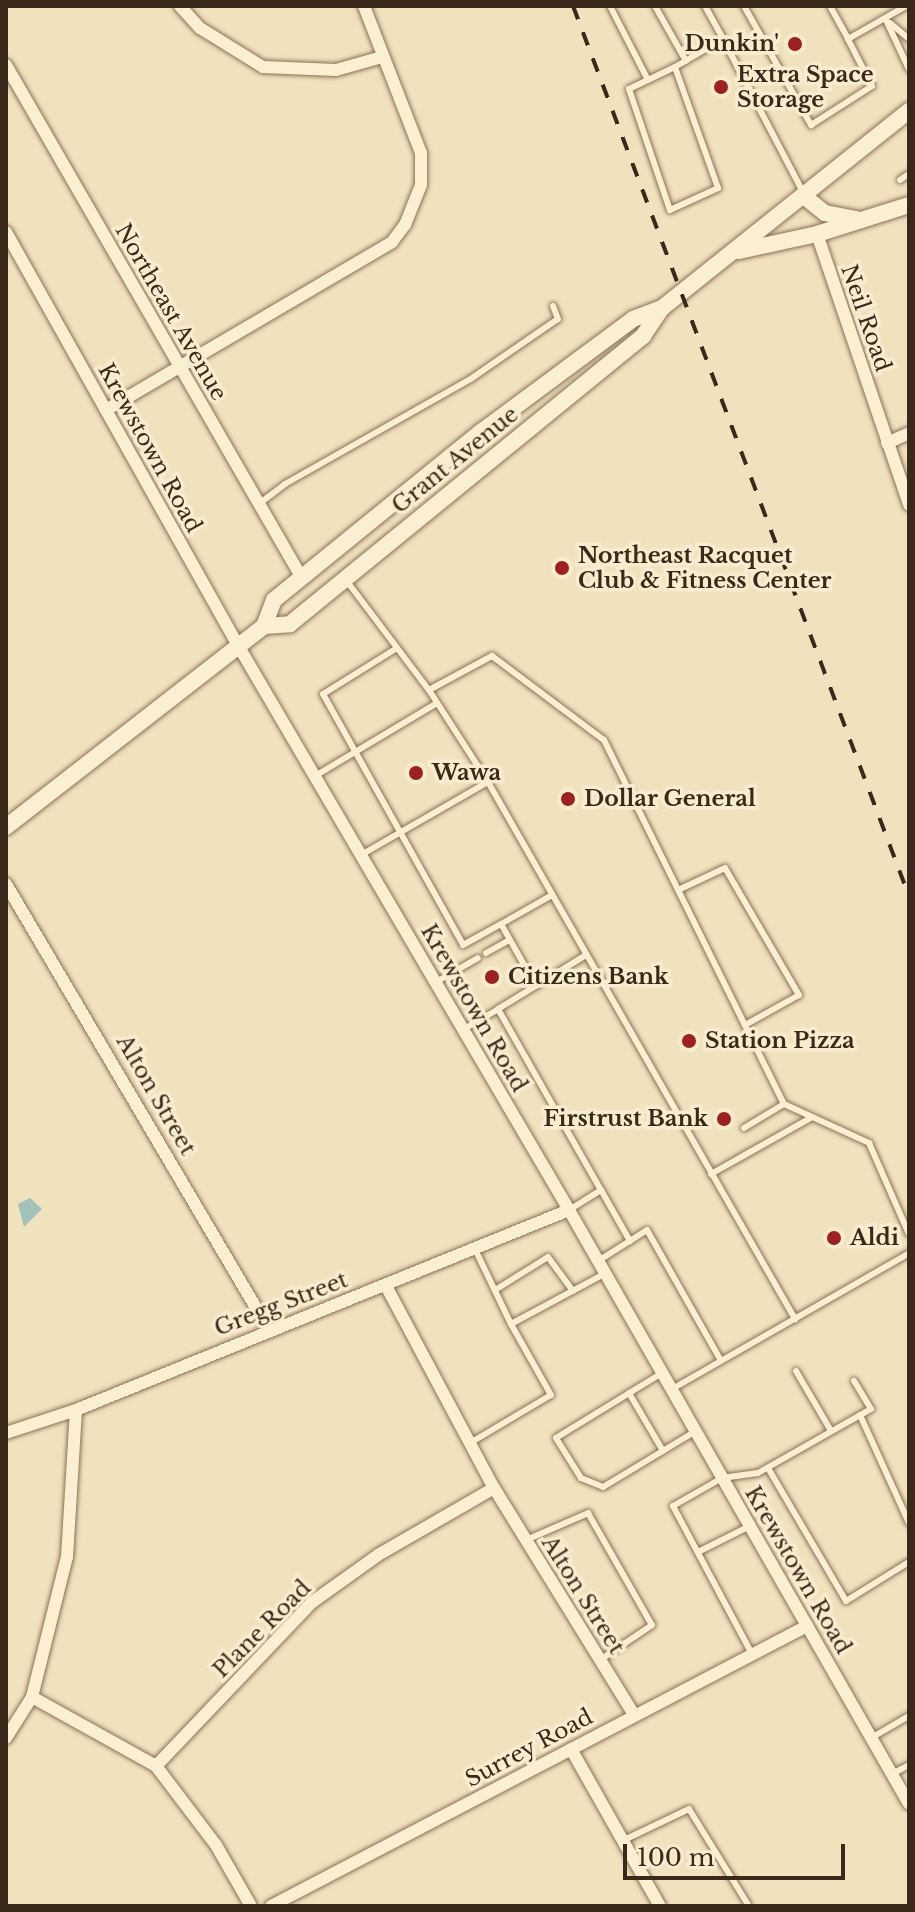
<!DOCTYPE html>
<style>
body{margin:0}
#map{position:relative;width:915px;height:1912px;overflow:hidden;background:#f1e2be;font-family:"Libre Baskerville",serif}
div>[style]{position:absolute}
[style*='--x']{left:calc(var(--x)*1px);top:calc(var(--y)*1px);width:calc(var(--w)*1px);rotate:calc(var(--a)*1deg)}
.water>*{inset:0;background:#a2c2b9}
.roads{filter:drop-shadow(0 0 2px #8a7255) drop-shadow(0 0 2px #8a7255)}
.lane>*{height:6px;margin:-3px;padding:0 3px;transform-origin:3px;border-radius:3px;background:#fbefd2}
.street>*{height:12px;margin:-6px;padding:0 6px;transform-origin:6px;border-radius:6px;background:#fbefd2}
.secondary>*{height:16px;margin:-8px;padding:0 8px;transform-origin:8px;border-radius:8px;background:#fbefd2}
.rail>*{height:4px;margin-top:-2px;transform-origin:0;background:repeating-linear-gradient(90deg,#39291b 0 14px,transparent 0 28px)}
.dots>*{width:22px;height:22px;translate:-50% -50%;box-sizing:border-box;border:4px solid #f8ecce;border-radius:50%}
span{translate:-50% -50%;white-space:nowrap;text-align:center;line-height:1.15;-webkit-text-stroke:7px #f8ecce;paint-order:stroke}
.poi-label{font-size:22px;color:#39291b;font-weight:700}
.right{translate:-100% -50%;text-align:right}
.left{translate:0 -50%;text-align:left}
.street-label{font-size:22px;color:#39291b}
.frame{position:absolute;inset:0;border:8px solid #39291b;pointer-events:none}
.scale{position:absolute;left:623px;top:1844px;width:222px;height:36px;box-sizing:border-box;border:4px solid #39291b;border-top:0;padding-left:10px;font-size:24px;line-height:28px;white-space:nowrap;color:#39291b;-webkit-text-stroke:6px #f8ecce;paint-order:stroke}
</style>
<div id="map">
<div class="water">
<i style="clip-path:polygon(30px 1198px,42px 1209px,24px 1227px,18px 1204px)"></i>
</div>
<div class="roads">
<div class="lane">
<i style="--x:610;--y:6;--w:83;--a:62.8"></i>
<i style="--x:655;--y:6;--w:63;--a:60.6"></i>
<i style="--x:705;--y:6;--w:38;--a:61"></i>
<i style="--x:744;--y:6;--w:137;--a:60.6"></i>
<i style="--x:811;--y:125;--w:72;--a:-32.6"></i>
<i style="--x:872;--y:86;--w:53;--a:-117.1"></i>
<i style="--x:848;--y:39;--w:67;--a:-29.6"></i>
<i style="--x:830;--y:6;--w:38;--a:61"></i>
<i style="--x:886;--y:20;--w:54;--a:64.9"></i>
<i style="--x:890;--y:23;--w:25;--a:40"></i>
<i style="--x:675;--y:67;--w:51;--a:154.4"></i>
<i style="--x:629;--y:89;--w:128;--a:71.3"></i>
<i style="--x:670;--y:210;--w:53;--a:-24.6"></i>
<i style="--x:718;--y:188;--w:128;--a:-109.6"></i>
<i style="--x:675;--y:67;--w:56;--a:-30.3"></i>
<i style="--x:723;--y:39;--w:175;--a:62.4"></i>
<i style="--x:900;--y:180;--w:11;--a:-34"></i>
<i style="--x:260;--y:503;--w:31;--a:-37"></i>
<i style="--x:285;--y:484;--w:215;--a:-29.5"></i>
<i style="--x:472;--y:378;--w:104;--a:-34.5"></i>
<i style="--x:558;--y:319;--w:14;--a:-111"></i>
<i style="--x:346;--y:580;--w:138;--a:53"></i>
<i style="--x:429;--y:690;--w:72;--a:-28.4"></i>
<i style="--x:492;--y:656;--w:140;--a:36.9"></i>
<i style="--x:604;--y:740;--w:406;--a:63.7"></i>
<i style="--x:784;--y:1104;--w:94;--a:24.6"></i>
<i style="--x:869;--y:1143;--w:99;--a:66.3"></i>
<i style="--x:397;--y:648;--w:87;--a:148.1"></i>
<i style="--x:323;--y:694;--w:287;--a:60.8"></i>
<i style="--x:463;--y:945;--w:43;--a:-28.9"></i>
<i style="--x:429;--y:690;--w:109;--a:57.3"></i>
<i style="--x:488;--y:782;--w:619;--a:60.24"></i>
<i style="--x:315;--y:776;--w:142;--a:-30.9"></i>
<i style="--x:361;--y:855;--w:146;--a:-29.9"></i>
<i style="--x:678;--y:890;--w:52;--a:-25.1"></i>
<i style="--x:725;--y:868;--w:147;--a:59.8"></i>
<i style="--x:799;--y:995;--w:62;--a:150.9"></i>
<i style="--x:486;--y:953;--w:26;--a:-29"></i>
<i style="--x:436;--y:982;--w:48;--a:-29.7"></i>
<i style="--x:536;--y:986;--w:71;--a:-119.4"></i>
<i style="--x:501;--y:924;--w:59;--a:-29.6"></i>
<i style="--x:498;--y:1009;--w:103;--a:-31.5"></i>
<i style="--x:464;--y:1029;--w:39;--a:-30"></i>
<i style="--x:498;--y:1009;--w:208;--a:60.4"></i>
<i style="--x:744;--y:1128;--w:47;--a:-31"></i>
<i style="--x:711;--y:1174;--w:116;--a:-29.4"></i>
<i style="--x:569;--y:1210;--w:38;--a:-32"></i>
<i style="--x:601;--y:1190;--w:59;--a:60.4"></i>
<i style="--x:475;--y:1249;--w:83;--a:64.4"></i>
<i style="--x:511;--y:1324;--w:108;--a:-28.2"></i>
<i style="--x:598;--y:1261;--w:58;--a:-32.3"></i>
<i style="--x:647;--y:1230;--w:150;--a:60.5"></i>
<i style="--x:495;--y:1290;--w:62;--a:-31.9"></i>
<i style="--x:548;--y:1257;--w:42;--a:53.7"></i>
<i style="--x:796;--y:1371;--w:69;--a:59.7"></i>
<i style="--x:662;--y:1373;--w:124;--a:148.5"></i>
<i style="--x:556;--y:1438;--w:47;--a:58"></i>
<i style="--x:581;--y:1478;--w:24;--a:22"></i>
<i style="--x:603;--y:1487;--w:106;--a:-31.1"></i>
<i style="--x:672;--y:1389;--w:273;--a:-29.8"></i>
<i style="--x:629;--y:1393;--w:67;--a:59.6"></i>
<i style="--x:860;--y:1415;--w:119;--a:65.6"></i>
<i style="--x:470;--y:1443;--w:94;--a:-30.7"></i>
<i style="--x:551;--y:1395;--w:81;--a:-119.4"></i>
<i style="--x:768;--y:1468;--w:154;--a:59.6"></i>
<i style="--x:846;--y:1601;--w:74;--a:-31.8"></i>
<i style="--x:526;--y:1540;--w:68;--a:-23.5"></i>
<i style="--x:588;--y:1513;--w:129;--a:60.3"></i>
<i style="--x:652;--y:1625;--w:63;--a:146.1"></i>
<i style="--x:698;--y:1552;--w:58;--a:-26.6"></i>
<i style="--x:752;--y:1654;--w:168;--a:-118.1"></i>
<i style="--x:673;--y:1506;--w:56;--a:-29.7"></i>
<i style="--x:722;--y:1478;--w:36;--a:-8"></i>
<i style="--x:758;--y:1473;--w:130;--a:-29.5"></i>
<i style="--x:871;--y:1409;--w:33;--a:-121"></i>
<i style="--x:871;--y:1738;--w:44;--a:-30.1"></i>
<i style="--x:892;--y:1774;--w:19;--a:-28"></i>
<i style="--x:624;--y:1840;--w:72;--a:-25.5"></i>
<i style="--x:689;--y:1809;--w:114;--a:58.3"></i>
</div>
<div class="street">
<i style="--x:180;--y:6;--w:30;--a:48"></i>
<i style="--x:200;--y:28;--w:74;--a:31.8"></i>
<i style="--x:263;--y:67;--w:73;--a:2.4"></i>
<i style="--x:336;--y:70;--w:48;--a:-15.8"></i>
<i style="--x:6;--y:65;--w:592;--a:60.02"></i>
<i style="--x:6;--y:232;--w:476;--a:60.7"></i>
<i style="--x:239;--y:647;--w:653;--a:59.62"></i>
<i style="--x:569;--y:1210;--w:684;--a:60.21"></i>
<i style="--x:817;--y:234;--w:286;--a:71.2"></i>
<i style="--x:106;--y:410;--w:332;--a:-30.4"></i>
<i style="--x:392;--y:242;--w:21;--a:-53"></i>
<i style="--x:405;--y:225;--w:43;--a:-68.2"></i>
<i style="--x:421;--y:185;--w:32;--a:-90"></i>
<i style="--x:421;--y:153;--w:158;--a:-111.2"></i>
<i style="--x:887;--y:443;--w:24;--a:-24"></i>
<i style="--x:6;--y:884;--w:516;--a:59.46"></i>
<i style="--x:386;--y:1286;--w:229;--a:61.9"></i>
<i style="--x:494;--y:1488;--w:264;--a:58.3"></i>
<i style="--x:6;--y:1433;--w:74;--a:-18.2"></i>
<i style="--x:76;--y:1410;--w:532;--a:-22.08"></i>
<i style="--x:32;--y:1697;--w:142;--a:29.1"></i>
<i style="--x:156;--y:1766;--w:99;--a:52.8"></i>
<i style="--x:216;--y:1845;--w:70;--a:60.2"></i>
<i style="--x:6;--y:1738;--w:49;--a:-57.6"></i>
<i style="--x:32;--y:1697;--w:144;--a:-76"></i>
<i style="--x:67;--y:1557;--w:147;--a:-86.5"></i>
<i style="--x:571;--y:1749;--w:180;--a:60.5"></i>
<i style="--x:156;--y:1766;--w:225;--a:-46.4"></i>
<i style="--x:311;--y:1603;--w:82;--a:-35.6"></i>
<i style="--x:378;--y:1555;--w:134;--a:-30"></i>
<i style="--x:271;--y:1906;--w:605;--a:-27.58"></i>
</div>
<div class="secondary">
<i style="--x:805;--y:197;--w:26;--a:39"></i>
<i style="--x:825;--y:213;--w:32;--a:11"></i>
<i style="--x:739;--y:251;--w:80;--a:-12.3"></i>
<i style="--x:817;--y:234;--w:96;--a:-17.5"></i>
<i style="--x:264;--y:626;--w:26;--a:-4"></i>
<i style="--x:290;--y:624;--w:456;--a:-39.2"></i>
<i style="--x:643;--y:336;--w:32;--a:-56"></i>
<i style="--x:6;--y:827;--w:327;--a:-37.9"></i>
<i style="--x:264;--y:626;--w:28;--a:-69"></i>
<i style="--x:274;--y:600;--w:267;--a:-39.1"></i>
<i style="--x:481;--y:432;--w:189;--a:-36.6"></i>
<i style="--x:633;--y:319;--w:31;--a:-21"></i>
<i style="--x:662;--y:308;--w:316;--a:-38.6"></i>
</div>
</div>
<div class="rail">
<i style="--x:573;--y:6;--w:951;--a:69.32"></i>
</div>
<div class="dots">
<i style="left:795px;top:44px;background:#9e2122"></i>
<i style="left:721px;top:87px;background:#9e2122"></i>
<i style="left:562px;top:568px;background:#9e2122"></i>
<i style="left:416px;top:773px;background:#9e2122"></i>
<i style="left:568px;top:799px;background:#9e2122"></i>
<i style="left:492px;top:977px;background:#9e2122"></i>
<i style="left:689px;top:1041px;background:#9e2122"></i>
<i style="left:724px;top:1119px;background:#9e2122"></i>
<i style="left:834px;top:1238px;background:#9e2122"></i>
</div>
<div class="poi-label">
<span class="right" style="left:779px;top:44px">Dunkin'</span>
<span class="left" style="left:737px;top:87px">Extra Space<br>Storage</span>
<span class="left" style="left:578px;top:568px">Northeast Racquet<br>Club &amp; Fitness Center</span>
<span class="left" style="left:432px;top:773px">Wawa</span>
<span class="left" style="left:584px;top:799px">Dollar General</span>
<span class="left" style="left:508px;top:977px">Citizens Bank</span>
<span class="left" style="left:705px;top:1041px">Station Pizza</span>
<span class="right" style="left:708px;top:1119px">Firstrust Bank</span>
<span class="left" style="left:850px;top:1238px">Aldi</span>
</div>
<div class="street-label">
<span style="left:171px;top:312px;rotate:60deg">Northeast Avenue</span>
<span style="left:866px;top:318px;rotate:71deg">Neil Road</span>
<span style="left:150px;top:448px;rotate:61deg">Krewstown Road</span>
<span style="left:455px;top:460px;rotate:-39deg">Grant Avenue</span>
<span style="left:474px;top:1008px;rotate:60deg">Krewstown Road</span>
<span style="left:156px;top:1095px;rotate:60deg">Alton Street</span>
<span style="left:281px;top:1304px;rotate:-21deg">Gregg Street</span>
<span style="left:798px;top:1570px;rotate:60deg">Krewstown Road</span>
<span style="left:583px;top:1595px;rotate:58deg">Alton Street</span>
<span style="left:262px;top:1629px;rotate:-45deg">Plane Road</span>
<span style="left:529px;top:1748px;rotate:-28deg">Surrey Road</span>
</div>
<div class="frame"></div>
<div class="scale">100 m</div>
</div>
